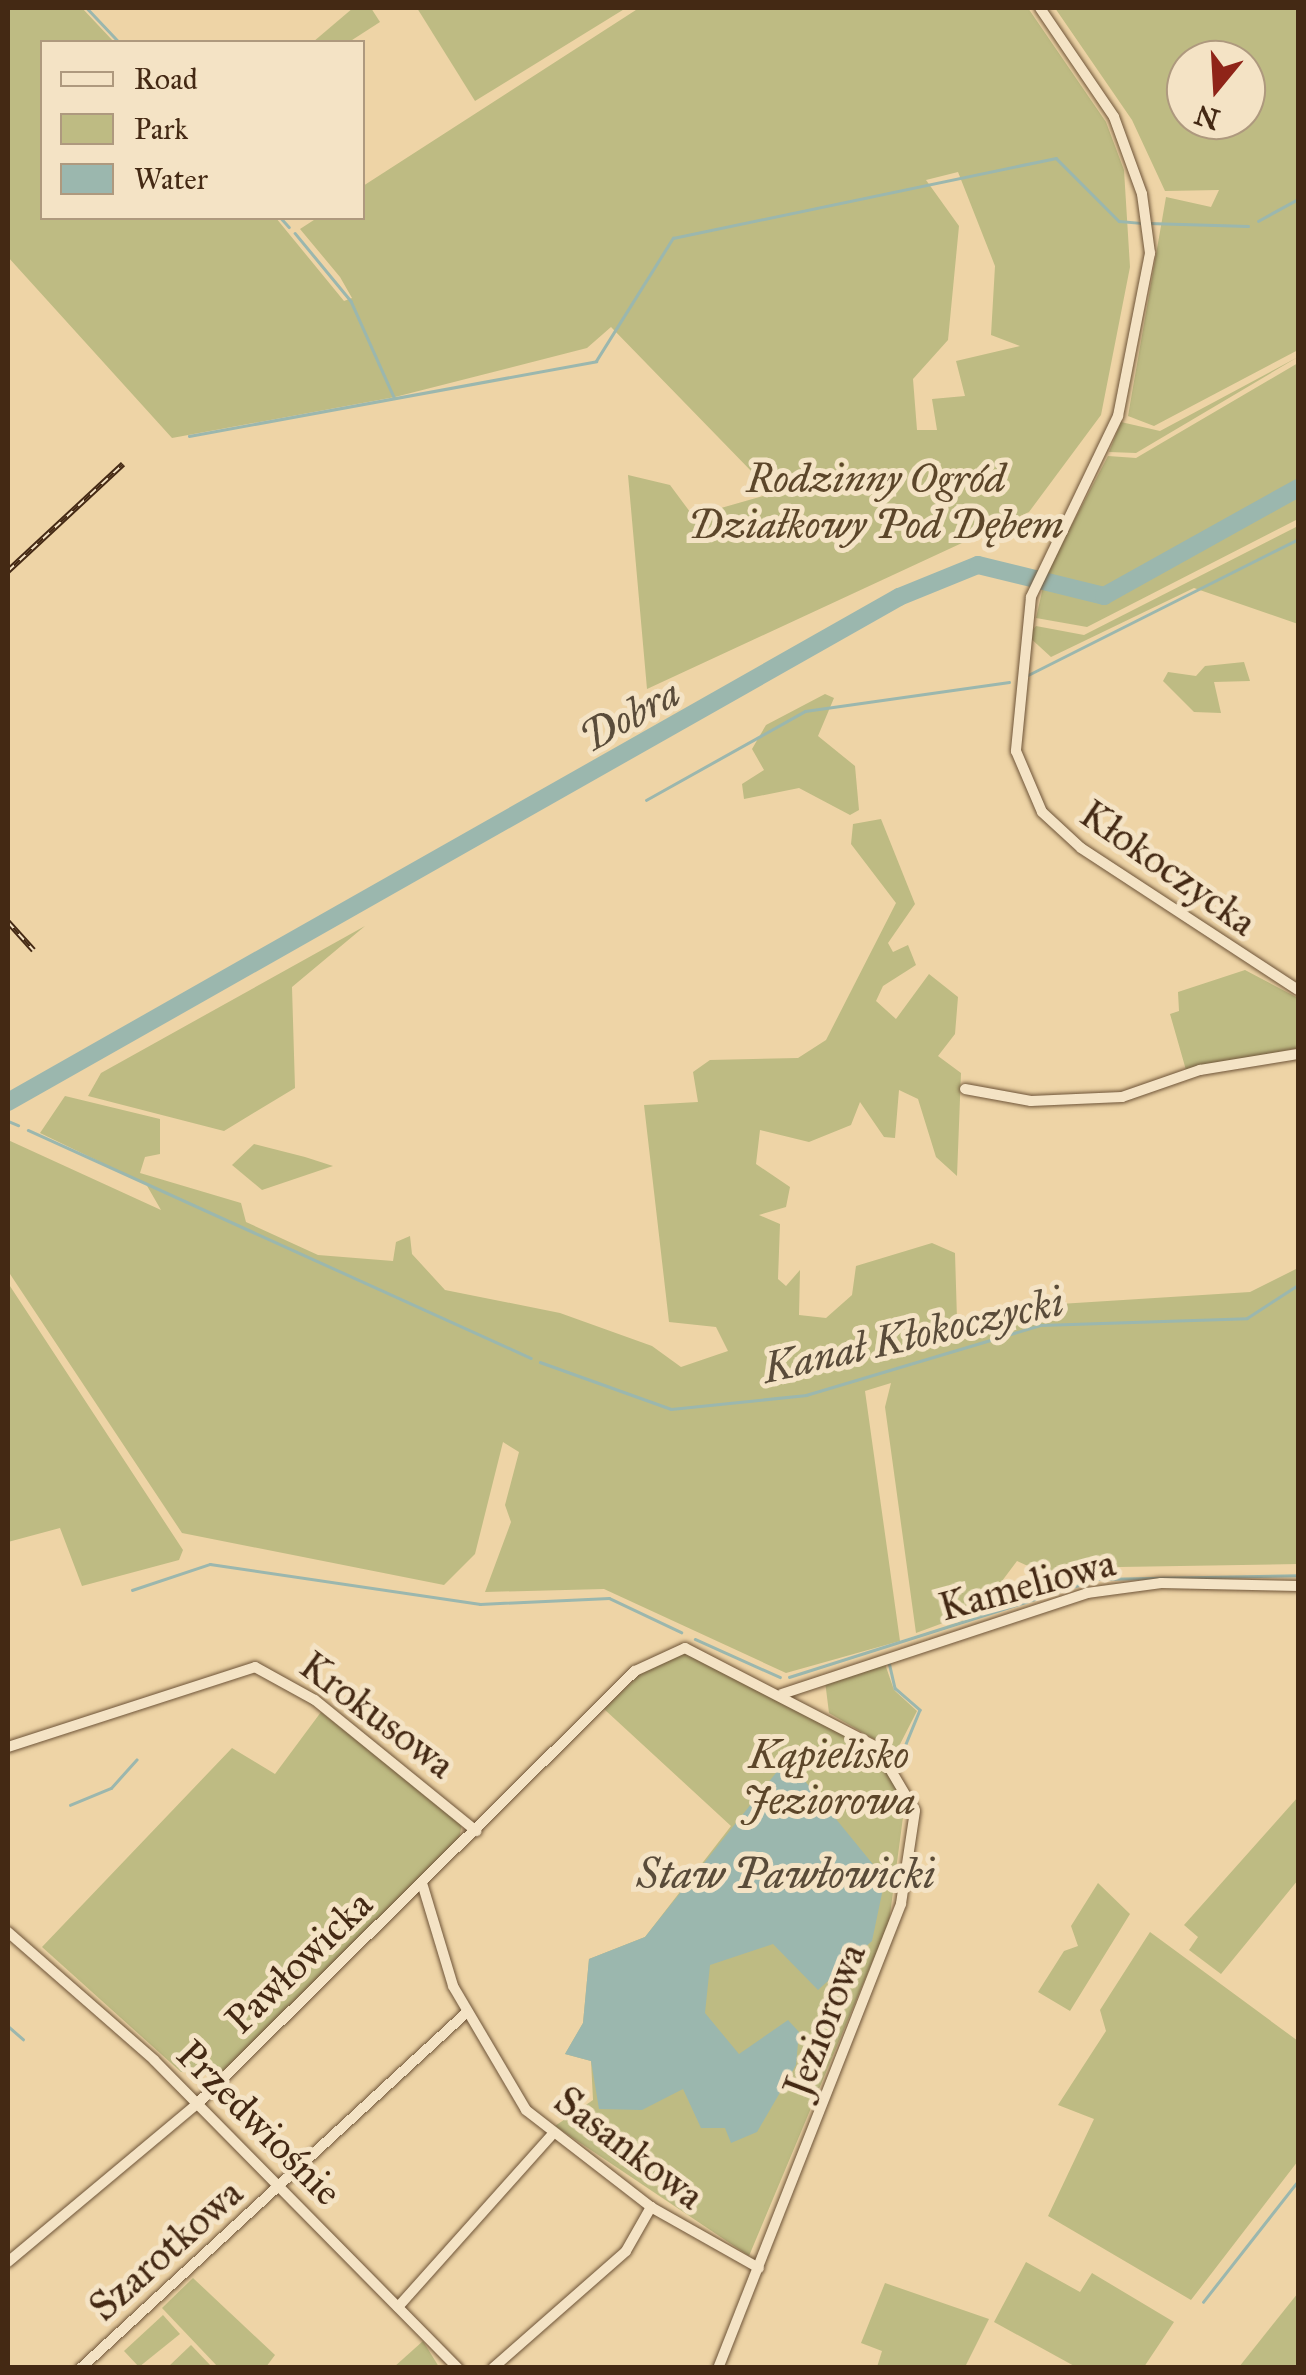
<!DOCTYPE html>
<meta charset="utf-8">
<style>
body{margin:0}
#map{position:relative;width:1306px;height:2375px;overflow:hidden;background:#eed4a6;font-family:"IM FELL Great Primer",serif}
div>[style]{position:absolute}
[style*='--x']{left:calc(var(--x)*1px);top:calc(var(--y)*1px);width:calc(var(--w)*1px);rotate:calc(var(--a)*1deg)}
.green>*{inset:0;background:#bebb83}
.water>*{inset:0;background:#9bb7ae}
.stream>*{height:2.5px;margin:-1.25px;padding:0 1.25px;transform-origin:1.25px;border-radius:1.25px;background:#9bb7ae}
.river>*{height:18px;margin:-9px;padding:0 9px;transform-origin:9px;border-radius:9px;background:#9bb7ae}
.roads{filter:drop-shadow(0 0 2px #6e5438) drop-shadow(0 0 2px #6e5438)}
.minor>*{height:10px;margin:-5px;padding:0 5px;transform-origin:5px;border-radius:5px;background:#f4e3c5}
.rail>*{height:6px;margin-top:-3px;transform-origin:0;background:repeating-linear-gradient(90deg,#f4e3c5 0 8px,#442914 0 16px);box-sizing:border-box;border-block:2px solid #442914}
span{translate:-50% -50%;white-space:nowrap;text-align:center;line-height:1.15;-webkit-text-stroke:10px #f4e3c5;paint-order:stroke}
.park-label{font-size:40px;color:#5c462a;font-style:italic}
.street-label{font-size:40px;color:#442914}
.water-label{font-size:42px;color:#5a4c3a;font-style:italic}
.frame{position:absolute;inset:0;border:10px solid #442914;pointer-events:none}
.legend{position:absolute;left:40px;top:40px;width:325px;height:180px;box-sizing:border-box;background:#f4e3c5;border:2px solid #ae997e;margin:0;padding:12px 18px;list-style:none;font-size:30px;color:#442914}
.legend li{display:flex;align-items:center;gap:20px;height:50px}
.legend b{width:50px;border:2px solid #ae997e}
.north{position:absolute;left:1166px;top:40px;width:100px;height:100px;box-sizing:border-box;background:#f4e3c5;border:2px solid #ae997e;border-radius:50%;rotate:198deg;font-size:28px;font-weight:700;line-height:40px;text-align:center;color:#442914}
.north::after{content:'';display:block;margin:auto;width:35px;height:45px;background:#8f2418;clip-path:polygon(50% 0,100% 100%,50% 72%,0 100%)}
</style>
<div id="map">
<div class="green">
<i style="clip-path:polygon(evenodd,8px 8px,82px 8px,114px 42px,42px 42px,42px 218px,276px 218px,344px 301px,352px 298px,340px 277px,300px 229px,317px 218px,362px 218px,363px 186px,639px 8px,1028px 8px,1106px 122px,1124px 170px,1130px 267px,1101px 415px,1029px 512px,647px 689px,628px 475px,670px 485px,693px 516px,763px 496px,754px 474px,611px 327px,587px 348px,395px 397px,172px 438px,8px 257px,8px 8px,958px 172px,995px 266px,991px 335px,1020px 346px,956px 361px,965px 396px,932px 399px,937px 430px,917px 430px,913px 379px,948px 340px,959px 226px,926px 180px,958px 172px)"></i>
<i style="clip-path:polygon(353px 8px,371px 8px,380px 22px,349px 42px,313px 42px)"></i>
<i style="clip-path:polygon(417px 8px,626px 8px,475px 101px)"></i>
<i style="clip-path:polygon(evenodd,1055px 8px,1298px 8px,1298px 350px,1154px 426px,1128px 416px,1166px 197px,1211px 207px,1219px 190px,1165px 191px,1132px 120px,1055px 8px,1186px 60px,1246px 60px,1246px 120px,1186px 120px,1186px 60px)"></i>
<i style="clip-path:polygon(1298px 357px,1136px 453px,1109px 452px,1121px 422px,1160px 431px)"></i>
<i style="clip-path:polygon(1298px 363px,1298px 485px,1123px 578px,1127px 587px,1298px 494px,1298px 519px,1087px 627px,1036px 618px,1046px 574px,1108px 456px,1136px 458px)"></i>
<i style="clip-path:polygon(1298px 526px,1298px 624px,1194px 588px,1051px 657px,1028px 636px,1036px 626px,1084px 635px)"></i>
<i style="clip-path:polygon(1244px 662px,1250px 681px,1214px 682px,1221px 713px,1194px 712px,1163px 681px,1168px 672px,1196px 676px,1205px 666px)"></i>
<i style="clip-path:polygon(825px 694px,834px 698px,818px 736px,855px 766px,859px 810px,850px 815px,799px 788px,744px 799px,742px 784px,764px 770px,752px 749px,766px 725px)"></i>
<i style="clip-path:polygon(881px 819px,915px 904px,888px 943px,893px 952px,908px 945px,916px 965px,883px 986px,876px 1001px,896px 1019px,929px 974px,958px 997px,955px 1034px,938px 1056px,961px 1073px,957px 1176px,936px 1157px,918px 1099px,899px 1090px,895px 1138px,884px 1137px,860px 1102px,851px 1125px,809px 1142px,760px 1130px,756px 1164px,790px 1187px,786px 1207px,759px 1215px,780px 1224px,778px 1279px,786px 1286px,800px 1270px,799px 1315px,826px 1318px,852px 1295px,856px 1266px,932px 1243px,955px 1253px,957px 1319px,997px 1308px,1250px 1292px,1298px 1268px,1298px 1564px,1119px 1567px,1054px 1578px,1017px 1561px,981px 1609px,916px 1633px,885px 1407px,891px 1383px,865px 1391px,900px 1641px,786px 1673px,604px 1589px,485px 1592px,511px 1522px,505px 1505px,519px 1452px,503px 1442px,475px 1554px,444px 1585px,182px 1533px,8px 1271px,8px 1140px,161px 1210px,146px 1184px,40px 1133px,65px 1096px,160px 1119px,160px 1154px,145px 1157px,140px 1173px,241px 1203px,246px 1222px,318px 1255px,393px 1261px,396px 1242px,410px 1236px,412px 1254px,445px 1290px,560px 1313px,652px 1346px,681px 1367px,728px 1351px,716px 1327px,669px 1322px,644px 1105px,698px 1102px,693px 1072px,710px 1060px,798px 1058px,826px 1040px,896px 903px,851px 844px,853px 824px)"></i>
<i style="clip-path:polygon(365px 926px,292px 987px,295px 1088px,224px 1131px,88px 1096px,101px 1073px)"></i>
<i style="clip-path:polygon(1245px 970px,1298px 998px,1298px 1048px,1186px 1070px,1170px 1014px,1179px 1011px,1178px 992px)"></i>
<i style="clip-path:polygon(254px 1144px,305px 1157px,333px 1166px,262px 1190px,232px 1165px)"></i>
<i style="clip-path:polygon(8px 1283px,183px 1550px,179px 1560px,82px 1586px,60px 1528px,8px 1542px)"></i>
<i style="clip-path:polygon(683px 1652px,873px 1750px,906px 1795px,889px 1922px,749px 2256px,555px 2126px,593px 2100px,591px 2061px,565px 2054px,583px 2023px,589px 1959px,645px 1937px,731px 1826px,604px 1709px,643px 1671px)"></i>
<i style="clip-path:polygon(885px 1664px,894px 1690px,917px 1711px,896px 1752px,829px 1713px,825px 1681px)"></i>
<i style="clip-path:polygon(321px 1712px,462px 1824px,459px 1839px,219px 2075px,181px 2072px,42px 1947px,232px 1748px,275px 1774px)"></i>
<i style="clip-path:polygon(1298px 1797px,1298px 1880px,1221px 1974px,1189px 1950px,1198px 1937px,1184px 1925px)"></i>
<i style="clip-path:polygon(1098px 1883px,1130px 1914px,1070px 2011px,1038px 1992px,1064px 1951px,1078px 1946px,1071px 1926px)"></i>
<i style="clip-path:polygon(1150px 1932px,1298px 2041px,1298px 2161px,1191px 2300px,1048px 2216px,1094px 2119px,1058px 2105px,1106px 2031px,1100px 2010px)"></i>
<i style="clip-path:polygon(1026px 2262px,1080px 2292px,1092px 2273px,1174px 2322px,1144px 2367px,1076px 2367px,994px 2322px)"></i>
<i style="clip-path:polygon(193px 2278px,275px 2355px,266px 2367px,218px 2367px,162px 2308px)"></i>
<i style="clip-path:polygon(885px 2283px,989px 2319px,965px 2367px,877px 2367px,882px 2351px,861px 2343px)"></i>
<i style="clip-path:polygon(1298px 2293px,1298px 2367px,1239px 2367px)"></i>
<i style="clip-path:polygon(163px 2315px,180px 2334px,139px 2367px,124px 2351px)"></i>
<i style="clip-path:polygon(423px 2341px,439px 2367px,394px 2367px)"></i>
<i style="clip-path:polygon(191px 2345px,212px 2367px,168px 2367px)"></i>
</div>
<div class="water">
<i style="clip-path:polygon(787px 1759px,885px 1879px,872px 1941px,818px 1990px,773px 1944px,710px 1965px,705px 2013px,739px 2054px,788px 2020px,799px 2032px,796px 2065px,757px 2132px,731px 2143px,725px 2128px,701px 2128px,683px 2089px,642px 2110px,599px 2109px,591px 2061px,565px 2054px,583px 2023px,589px 1959px,645px 1937px)"></i>
</div>
<div class="stream">
<i style="--x:87;--y:8;--w:47;--a:46.7"></i>
<i style="--x:281;--y:218;--w:12;--a:48"></i>
<i style="--x:1258;--y:221;--w:46;--a:-28.8"></i>
<i style="--x:1148;--y:223;--w:100;--a:1.7"></i>
<i style="--x:295;--y:233;--w:88;--a:50.5"></i>
<i style="--x:351;--y:301;--w:105;--a:65.9"></i>
<i style="--x:189;--y:436;--w:414;--a:-10.4"></i>
<i style="--x:596;--y:361;--w:145;--a:-58"></i>
<i style="--x:673;--y:238;--w:391;--a:-11.8"></i>
<i style="--x:1056;--y:158;--w:89;--a:45"></i>
<i style="--x:1119;--y:221;--w:21;--a:5"></i>
<i style="--x:1028;--y:675;--w:302;--a:-26.7"></i>
<i style="--x:646;--y:800;--w:182;--a:-29.2"></i>
<i style="--x:805;--y:711;--w:206;--a:-8.1"></i>
<i style="--x:8;--y:1121;--w:11;--a:22"></i>
<i style="--x:28;--y:1130;--w:552;--a:24.38"></i>
<i style="--x:540;--y:1362;--w:139;--a:19.7"></i>
<i style="--x:671;--y:1409;--w:136;--a:-5.9"></i>
<i style="--x:806;--y:1395;--w:245;--a:-16.6"></i>
<i style="--x:1041;--y:1325;--w:206;--a:-1.9"></i>
<i style="--x:1247;--y:1318;--w:61;--a:-32.9"></i>
<i style="--x:132;--y:1590;--w:82;--a:-18.4"></i>
<i style="--x:210;--y:1564;--w:273;--a:8.4"></i>
<i style="--x:480;--y:1604;--w:129;--a:-2.7"></i>
<i style="--x:609;--y:1598;--w:80;--a:25.3"></i>
<i style="--x:695;--y:1639;--w:93;--a:24.1"></i>
<i style="--x:889;--y:1662;--w:27;--a:77"></i>
<i style="--x:895;--y:1688;--w:33;--a:41"></i>
<i style="--x:920;--y:1710;--w:42;--a:112.3"></i>
<i style="--x:789;--y:1677;--w:324;--a:-17.6"></i>
<i style="--x:1098;--y:1579;--w:200;--a:-1.1"></i>
<i style="--x:70;--y:1805;--w:44;--a:-22.5"></i>
<i style="--x:111;--y:1788;--w:38;--a:-48"></i>
<i style="--x:8;--y:2026;--w:20;--a:41"></i>
<i style="--x:1203;--y:2302;--w:154;--a:-51.9"></i>
</div>
<div class="river">
<i style="--x:8;--y:1102;--w:1024;--a:-29.54"></i>
<i style="--x:899;--y:597;--w:85;--a:-22.1"></i>
<i style="--x:978;--y:565;--w:130;--a:13.8"></i>
<i style="--x:1104;--y:596;--w:222;--a:-29.1"></i>
</div>
<div class="roads">
<div class="minor">
<i style="--x:1040;--y:8;--w:132;--a:55.8"></i>
<i style="--x:1114;--y:117;--w:82;--a:70"></i>
<i style="--x:1142;--y:194;--w:60;--a:82.3"></i>
<i style="--x:1150;--y:253;--w:166;--a:101.1"></i>
<i style="--x:1118;--y:416;--w:201;--a:115.7"></i>
<i style="--x:1031;--y:597;--w:155;--a:95.6"></i>
<i style="--x:1016;--y:751;--w:66;--a:66.9"></i>
<i style="--x:1042;--y:812;--w:53;--a:42.7"></i>
<i style="--x:1081;--y:848;--w:259;--a:33.2"></i>
<i style="--x:965;--y:1089;--w:67;--a:10.3"></i>
<i style="--x:1031;--y:1101;--w:91;--a:-2.5"></i>
<i style="--x:1122;--y:1097;--w:83;--a:-19.1"></i>
<i style="--x:1200;--y:1070;--w:99;--a:-9.3"></i>
<i style="--x:782;--y:1694;--w:321;--a:-18.3"></i>
<i style="--x:1087;--y:1593;--w:75;--a:-7.7"></i>
<i style="--x:1161;--y:1583;--w:137;--a:1.3"></i>
<i style="--x:8;--y:1747;--w:260;--a:-17.9"></i>
<i style="--x:255;--y:1667;--w:68;--a:28.8"></i>
<i style="--x:315;--y:1700;--w:208;--a:39.1"></i>
<i style="--x:422;--y:1883;--w:108;--a:73.2"></i>
<i style="--x:453;--y:1986;--w:144;--a:59.5"></i>
<i style="--x:526;--y:2110;--w:158;--a:37.8"></i>
<i style="--x:651;--y:2207;--w:124;--a:29.5"></i>
<i style="--x:8;--y:1932;--w:194;--a:41.2"></i>
<i style="--x:154;--y:2060;--w:433;--a:45.4"></i>
<i style="--x:8;--y:2262;--w:246;--a:-39.9"></i>
<i style="--x:197;--y:2104;--w:616;--a:-44.67"></i>
<i style="--x:635;--y:1671;--w:55;--a:-24.7"></i>
<i style="--x:685;--y:1648;--w:216;--a:27.3"></i>
<i style="--x:877;--y:1747;--w:74;--a:59.3"></i>
<i style="--x:915;--y:1811;--w:94;--a:98.6"></i>
<i style="--x:901;--y:1904;--w:499;--a:111.5"></i>
<i style="--x:398;--y:2307;--w:229;--a:-48.2"></i>
<i style="--x:81;--y:2368;--w:524;--a:-42.68"></i>
<i style="--x:493;--y:2368;--w:177;--a:-41.3"></i>
<i style="--x:626;--y:2251;--w:51;--a:-60.4"></i>
</div>
</div>
<div class="rail">
<i style="--x:8;--y:571;--w:157;--a:-42.9"></i>
<i style="--x:8;--y:922;--w:38;--a:48"></i>
</div>
<div class="park-label">
<span style="left:876px;top:502px">Rodzinny Ogród<br>Działkowy Pod Dębem</span>
<span style="left:829px;top:1778px">Kąpielisko<br>Jeziorowa</span>
</div>
<div class="street-label">
<span style="left:1168px;top:868px;rotate:35deg">Kłokoczycka</span>
<span style="left:1027px;top:1585px;rotate:-15deg">Kameliowa</span>
<span style="left:377px;top:1715px;rotate:37deg">Krokusowa</span>
<span style="left:299px;top:1962px;rotate:-44deg">Pawłowicka</span>
<span style="left:825px;top:2020px;rotate:-69deg">Jeziorowa</span>
<span style="left:259px;top:2123px;rotate:45deg">Przedwiośnie</span>
<span style="left:629px;top:2148px;rotate:37deg">Sasankowa</span>
<span style="left:166px;top:2250px;rotate:-42deg">Szarotkowa</span>
</div>
<div class="water-label">
<span style="left:630px;top:715px;rotate:-29deg">Dobra</span>
<span style="left:913px;top:1335px;rotate:-13deg">Kanał Kłokoczycki</span>
<span style="left:786px;top:1874px">Staw Pawłowicki</span>
</div>
<div class="frame"></div>
<ul class="legend">
<li><b style="height:12px;background:#f4e3c5"></b>Road</li>
<li><b style="height:28px;background:#bebb83"></b>Park</li>
<li><b style="height:28px;background:#9bb7ae"></b>Water</li>
</ul>
<div class="north">N</div>
</div>
